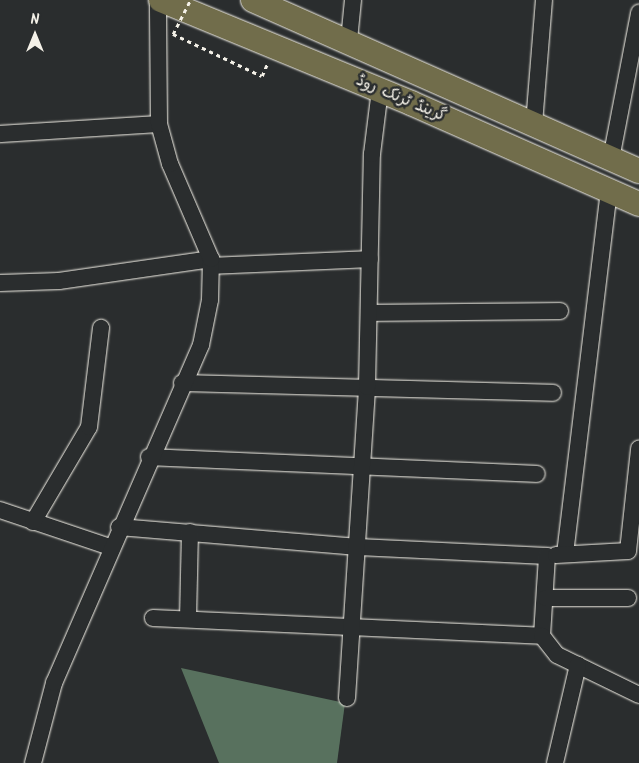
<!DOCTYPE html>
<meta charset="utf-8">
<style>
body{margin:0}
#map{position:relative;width:639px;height:763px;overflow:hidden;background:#2a2d2e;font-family:Kalam,"Playpen Sans Arabic",sans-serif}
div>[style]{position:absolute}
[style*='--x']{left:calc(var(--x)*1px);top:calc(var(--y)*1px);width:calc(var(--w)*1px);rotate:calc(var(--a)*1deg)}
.green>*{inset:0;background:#58715e}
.path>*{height:2.5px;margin-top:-1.25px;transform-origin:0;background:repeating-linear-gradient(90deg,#f4f1e8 0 4px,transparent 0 8px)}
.roads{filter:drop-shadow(0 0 1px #f4f1e8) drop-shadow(0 0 1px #f4f1e8)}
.minor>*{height:16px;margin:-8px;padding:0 8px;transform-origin:8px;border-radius:8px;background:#2a2d2e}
.highway>*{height:24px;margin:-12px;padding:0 12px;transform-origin:12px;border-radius:12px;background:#716d4b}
.path-bridge>*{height:2.5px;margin-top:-1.25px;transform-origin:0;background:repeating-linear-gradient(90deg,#f4f1e8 0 4px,transparent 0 8px)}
span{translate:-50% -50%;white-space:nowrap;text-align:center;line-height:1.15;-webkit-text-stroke:5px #2a2d2e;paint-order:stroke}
.street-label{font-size:16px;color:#f4f1e8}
.north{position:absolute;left:10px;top:10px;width:50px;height:50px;-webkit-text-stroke:4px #2a2d2e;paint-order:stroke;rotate:0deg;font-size:14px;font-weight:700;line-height:20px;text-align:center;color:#f4f1e8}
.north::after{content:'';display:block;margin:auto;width:18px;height:22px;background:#f4f1e8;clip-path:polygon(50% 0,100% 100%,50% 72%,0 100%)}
</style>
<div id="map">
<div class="green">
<i style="clip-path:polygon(181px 668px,345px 703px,337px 763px,219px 763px)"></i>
</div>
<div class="path">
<i style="--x:173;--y:34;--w:98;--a:25.3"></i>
<i style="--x:262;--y:76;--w:15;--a:-67"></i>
</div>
<div class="roads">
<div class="minor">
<i style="--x:349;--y:40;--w:40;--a:-84.3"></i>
<i style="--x:534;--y:124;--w:124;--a:-85.4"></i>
<i style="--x:0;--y:134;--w:159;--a:-3.6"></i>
<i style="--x:611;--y:159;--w:149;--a:-79.1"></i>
<i style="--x:211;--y:266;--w:159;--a:-2.5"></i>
<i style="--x:0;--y:283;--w:59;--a:-1.9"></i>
<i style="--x:59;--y:281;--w:154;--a:-8.2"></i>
<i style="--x:369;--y:313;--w:191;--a:-0.6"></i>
<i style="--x:182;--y:383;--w:371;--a:1.5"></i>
<i style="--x:149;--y:457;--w:388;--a:2.5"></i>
<i style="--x:0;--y:510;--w:116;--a:18.6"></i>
<i style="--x:33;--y:522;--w:110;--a:-59.5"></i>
<i style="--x:89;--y:427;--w:100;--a:-83.1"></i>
<i style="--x:119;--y:527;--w:240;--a:4.8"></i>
<i style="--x:358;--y:547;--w:189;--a:2.7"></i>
<i style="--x:547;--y:556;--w:80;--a:93.6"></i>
<i style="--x:565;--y:554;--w:367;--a:-83.1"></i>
<i style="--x:556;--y:555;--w:72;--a:-3.2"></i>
<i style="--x:628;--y:551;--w:103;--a:-83.8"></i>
<i style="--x:546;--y:598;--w:82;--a:0"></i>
<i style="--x:153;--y:618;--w:389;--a:2.6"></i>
<i style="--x:542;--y:636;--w:24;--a:52"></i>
<i style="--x:557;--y:655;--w:91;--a:26"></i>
<i style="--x:188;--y:619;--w:87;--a:-88.7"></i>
<i style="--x:347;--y:698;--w:312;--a:-86.3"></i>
<i style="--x:367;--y:387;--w:233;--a:-88.8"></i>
<i style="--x:372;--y:154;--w:64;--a:-82.9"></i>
<i style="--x:33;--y:763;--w:83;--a:-75.3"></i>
<i style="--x:54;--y:683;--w:369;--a:-66.5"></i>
<i style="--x:201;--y:345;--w:46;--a:-78.7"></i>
<i style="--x:210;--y:300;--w:41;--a:-88.6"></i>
<i style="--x:211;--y:259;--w:103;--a:-113.3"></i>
<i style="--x:170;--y:164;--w:41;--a:-105.4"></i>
<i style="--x:159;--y:124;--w:124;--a:-90.5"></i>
<i style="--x:555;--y:763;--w:101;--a:-76.8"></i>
</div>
<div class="highway">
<i style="--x:161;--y:0;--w:270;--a:22.4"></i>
<i style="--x:411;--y:103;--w:249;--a:23.9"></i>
<i style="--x:253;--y:0;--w:422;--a:23.9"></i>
</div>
</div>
<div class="path-bridge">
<i style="--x:173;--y:34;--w:38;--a:-63"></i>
</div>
<div class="street-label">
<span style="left:401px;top:99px;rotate:23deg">گرینڈ ٹرنک روڈ</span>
</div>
<div class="north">N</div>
</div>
